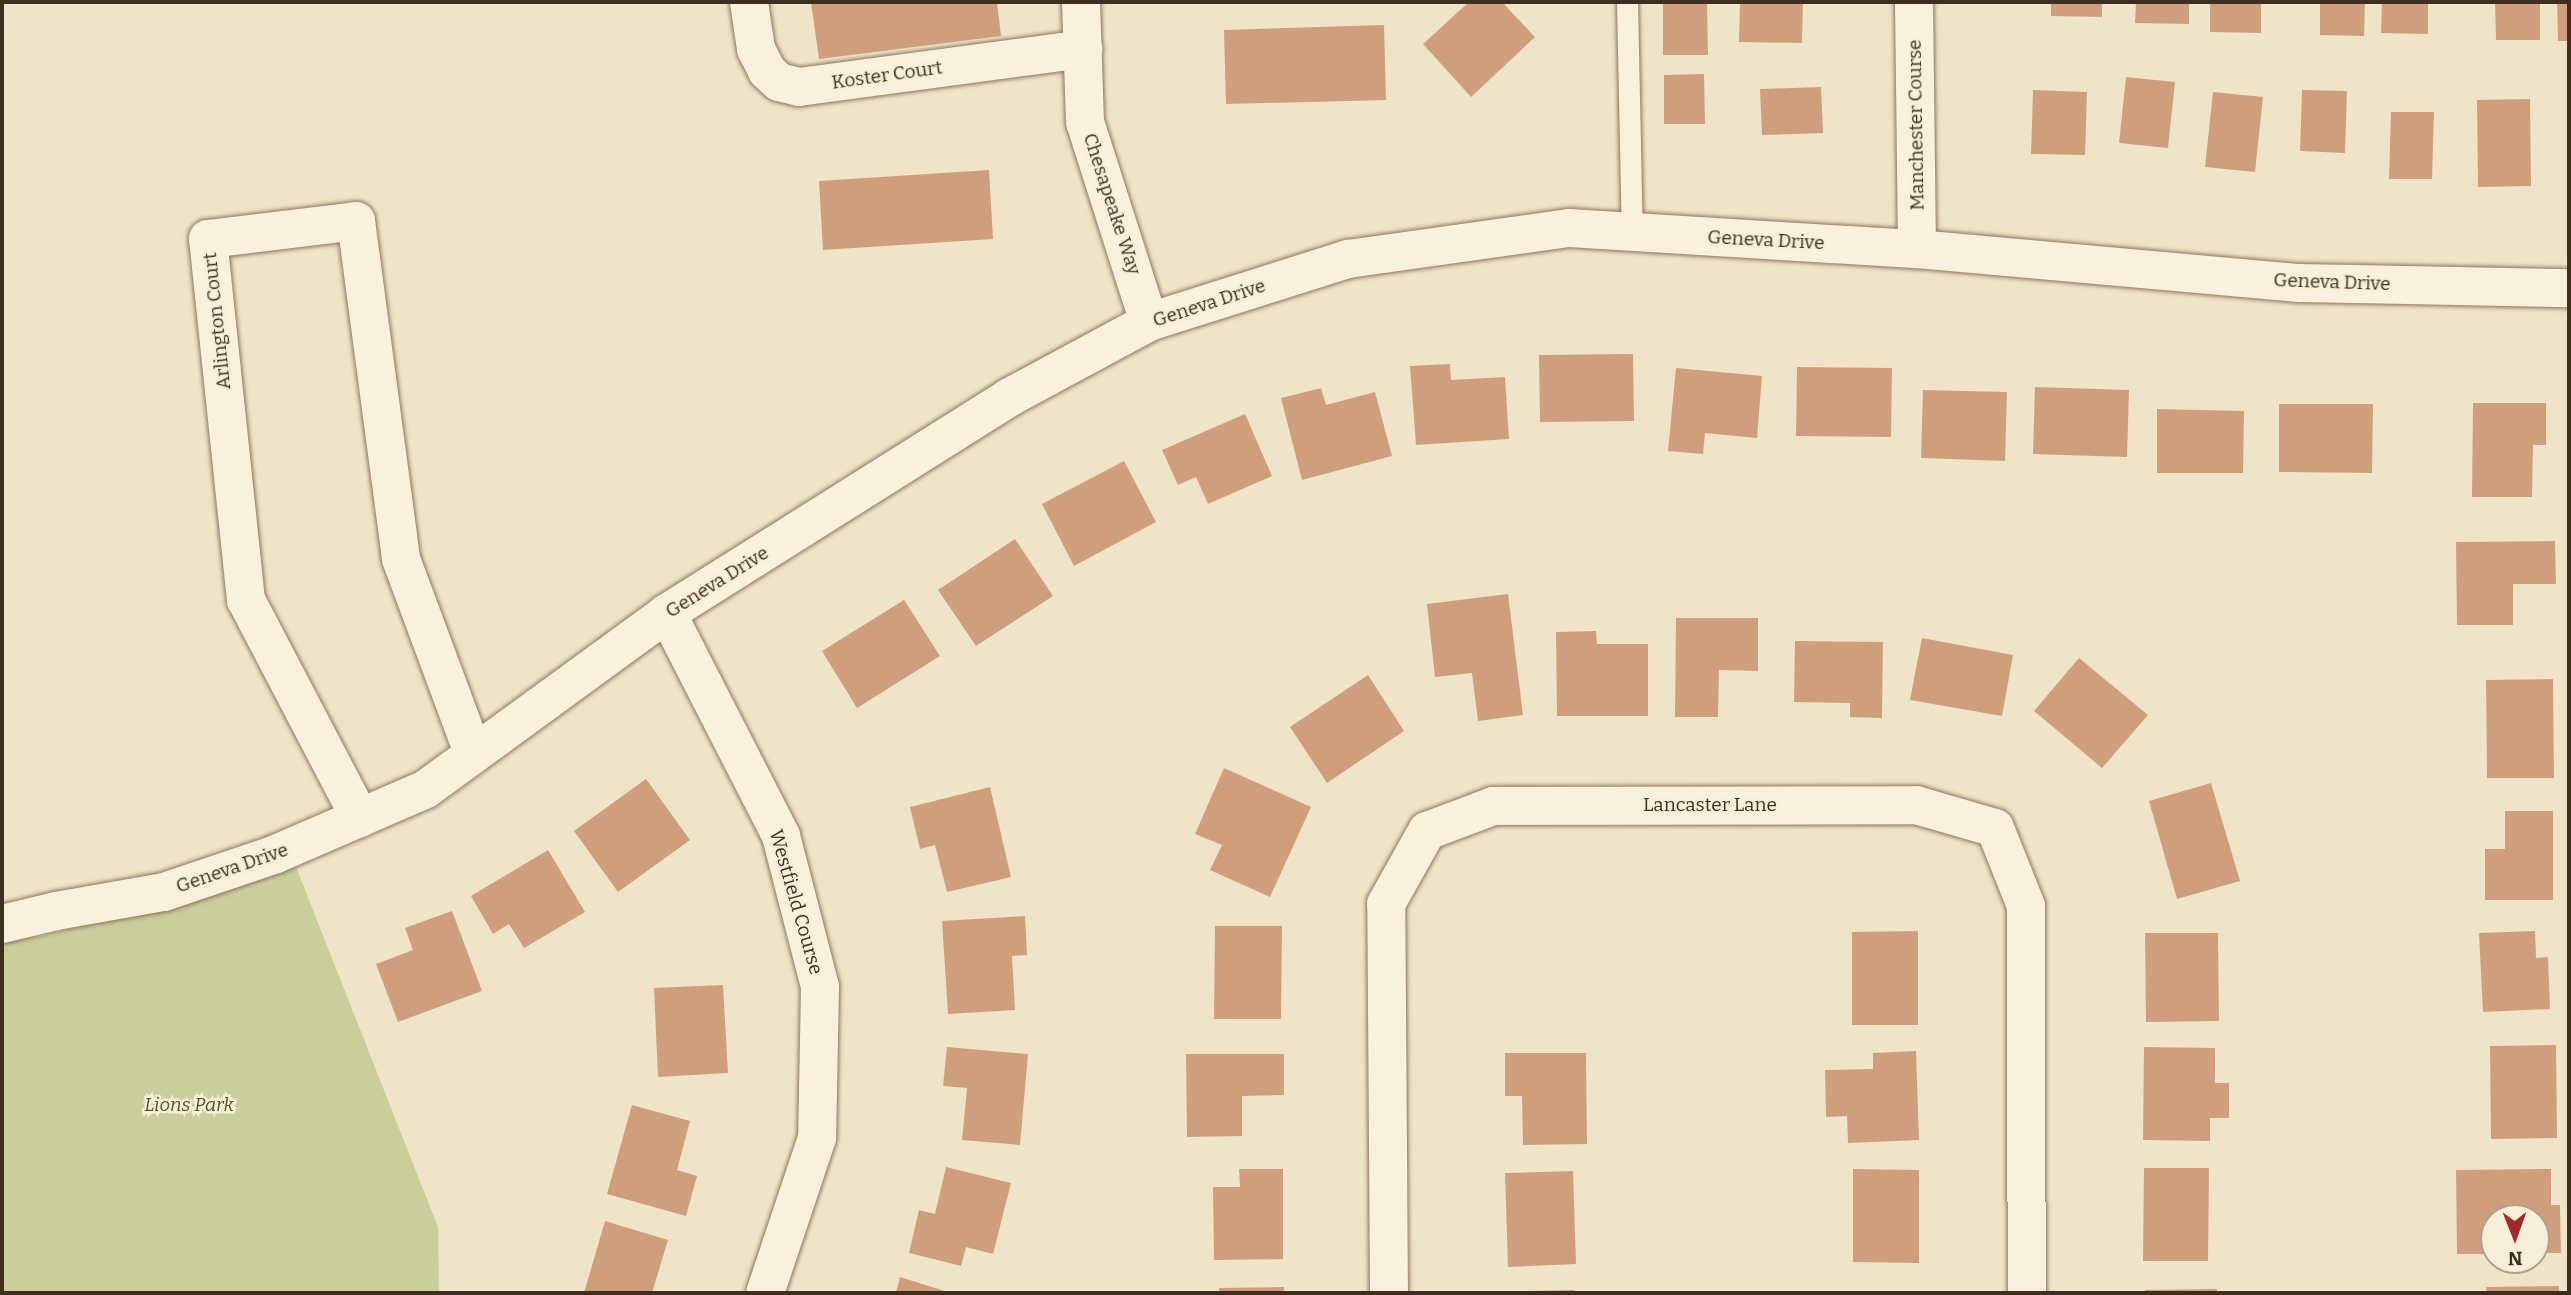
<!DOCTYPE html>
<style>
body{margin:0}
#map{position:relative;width:2571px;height:1295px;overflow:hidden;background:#f0e4c8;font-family:Bitter,serif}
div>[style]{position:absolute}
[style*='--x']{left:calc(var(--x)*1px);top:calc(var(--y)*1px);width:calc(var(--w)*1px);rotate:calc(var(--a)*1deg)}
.green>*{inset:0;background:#c9cf9b}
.building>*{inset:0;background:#cf9f7d}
.roads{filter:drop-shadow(0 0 2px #8d765c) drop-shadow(0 0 2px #8d765c)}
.lane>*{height:21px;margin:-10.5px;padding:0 10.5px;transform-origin:10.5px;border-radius:10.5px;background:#faf1dc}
.street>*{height:38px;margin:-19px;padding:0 19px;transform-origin:19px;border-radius:19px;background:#faf1dc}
span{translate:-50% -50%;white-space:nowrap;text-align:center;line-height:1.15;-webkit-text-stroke:5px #f7eed8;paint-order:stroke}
.street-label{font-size:19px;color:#3d2e20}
.park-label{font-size:19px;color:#4d5a26;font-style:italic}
.frame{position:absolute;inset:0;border:4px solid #3d2e20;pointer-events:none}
.north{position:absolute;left:2480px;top:1204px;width:70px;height:70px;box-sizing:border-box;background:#f7eed8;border:2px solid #ada18e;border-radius:50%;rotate:179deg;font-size:19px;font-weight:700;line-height:28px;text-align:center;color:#3d2e20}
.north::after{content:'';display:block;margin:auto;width:24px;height:32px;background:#9e2a2b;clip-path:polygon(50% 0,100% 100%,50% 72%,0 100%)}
</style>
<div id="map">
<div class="green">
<i style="clip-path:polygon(296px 867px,438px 1227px,439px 1293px,2px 1293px,2px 941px,40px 937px)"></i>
</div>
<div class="building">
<i style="clip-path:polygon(811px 2px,997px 2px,1001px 36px,819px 59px)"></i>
<i style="clip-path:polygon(1469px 2px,1502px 2px,1535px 37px,1471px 97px,1423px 44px)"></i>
<i style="clip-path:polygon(1663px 2px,1707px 2px,1708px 55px,1663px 55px)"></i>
<i style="clip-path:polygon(1740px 2px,1803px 2px,1802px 43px,1739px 42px)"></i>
<i style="clip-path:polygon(2051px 2px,2102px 2px,2102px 17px,2051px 16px)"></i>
<i style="clip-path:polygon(2136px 2px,2189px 2px,2189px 24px,2135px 23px)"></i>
<i style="clip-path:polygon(2210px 2px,2261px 2px,2261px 33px,2210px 32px)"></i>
<i style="clip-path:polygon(2320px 2px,2365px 2px,2364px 36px,2320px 35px)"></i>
<i style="clip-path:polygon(2382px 2px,2428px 2px,2428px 34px,2381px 33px)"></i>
<i style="clip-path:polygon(2495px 2px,2540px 2px,2540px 40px,2496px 40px)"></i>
<i style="clip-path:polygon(2557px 2px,2569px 2px,2569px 41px,2558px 41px)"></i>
<i style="clip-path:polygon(1384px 25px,1386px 100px,1226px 104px,1224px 30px)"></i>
<i style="clip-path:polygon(1704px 74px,1705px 124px,1664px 124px,1664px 75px)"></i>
<i style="clip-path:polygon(2126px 77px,2175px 82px,2168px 148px,2119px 143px)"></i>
<i style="clip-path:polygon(1821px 87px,1823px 133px,1762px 135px,1760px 89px)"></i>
<i style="clip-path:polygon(2033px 90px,2087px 92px,2085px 155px,2031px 154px)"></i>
<i style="clip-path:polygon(2302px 90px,2347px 91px,2345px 153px,2300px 151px)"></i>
<i style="clip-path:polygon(2213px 92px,2263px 97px,2255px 172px,2205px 167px)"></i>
<i style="clip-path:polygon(2530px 99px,2531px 186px,2478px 187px,2477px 100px)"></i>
<i style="clip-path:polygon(2391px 112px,2434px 112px,2432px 179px,2389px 179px)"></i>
<i style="clip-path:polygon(989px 170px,993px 239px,823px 250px,819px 181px)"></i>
<i style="clip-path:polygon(1633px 354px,1634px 421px,1540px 422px,1539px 355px)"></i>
<i style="clip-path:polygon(1450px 364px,1451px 380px,1505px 377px,1509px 439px,1416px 445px,1410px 366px)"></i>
<i style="clip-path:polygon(1797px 367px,1892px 368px,1891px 437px,1796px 436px)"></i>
<i style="clip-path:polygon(1676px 368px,1762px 376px,1757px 438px,1705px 433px,1703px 454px,1668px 451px)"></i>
<i style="clip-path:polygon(2035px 387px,2129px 390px,2127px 457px,2033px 454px)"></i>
<i style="clip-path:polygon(1321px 388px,1326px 405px,1375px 392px,1392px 456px,1302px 480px,1281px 398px)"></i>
<i style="clip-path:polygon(1923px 390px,2007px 392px,2005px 461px,1921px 458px)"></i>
<i style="clip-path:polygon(2473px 403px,2546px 403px,2546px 445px,2533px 445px,2532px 497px,2472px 497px)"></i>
<i style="clip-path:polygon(2279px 404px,2373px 404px,2372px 473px,2279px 472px)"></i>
<i style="clip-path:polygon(2157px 409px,2244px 411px,2243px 473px,2157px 473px)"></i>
<i style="clip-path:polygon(1245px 414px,1272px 476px,1208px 504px,1196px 477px,1178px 485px,1162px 450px)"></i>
<i style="clip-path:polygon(1124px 461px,1156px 522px,1074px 566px,1042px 504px)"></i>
<i style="clip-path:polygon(1015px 539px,1053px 596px,976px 646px,938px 590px)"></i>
<i style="clip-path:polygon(2555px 541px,2556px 584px,2513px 584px,2513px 625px,2457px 625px,2456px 542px)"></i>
<i style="clip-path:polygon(1508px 594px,1523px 715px,1478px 721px,1472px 673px,1435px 677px,1427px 604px)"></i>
<i style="clip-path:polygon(904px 600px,940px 656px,857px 708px,822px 651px)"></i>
<i style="clip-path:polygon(1676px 618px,1758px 618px,1758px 671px,1719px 670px,1718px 717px,1675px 717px)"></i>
<i style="clip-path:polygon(1596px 631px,1597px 644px,1648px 644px,1648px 716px,1557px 716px,1556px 632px)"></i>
<i style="clip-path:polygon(1922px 638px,2013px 655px,2002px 716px,1910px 700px)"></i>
<i style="clip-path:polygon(1795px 641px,1883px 642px,1882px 718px,1850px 717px,1850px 703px,1794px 702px)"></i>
<i style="clip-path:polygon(2079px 658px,2148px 715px,2102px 768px,2034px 711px)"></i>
<i style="clip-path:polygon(1368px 675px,1404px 731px,1327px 783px,1290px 727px)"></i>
<i style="clip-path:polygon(2553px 679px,2554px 778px,2487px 778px,2486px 680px)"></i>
<i style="clip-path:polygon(1224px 768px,1311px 807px,1270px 897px,1210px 870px,1222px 845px,1195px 834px)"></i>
<i style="clip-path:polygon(646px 779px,690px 840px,618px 892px,574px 831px)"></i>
<i style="clip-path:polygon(2211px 783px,2240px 881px,2177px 899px,2149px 801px)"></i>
<i style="clip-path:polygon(990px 787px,1011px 877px,947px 892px,935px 845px,920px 849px,910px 807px)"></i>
<i style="clip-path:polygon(2505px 811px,2553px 811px,2553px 900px,2485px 900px,2485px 849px,2505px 849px)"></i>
<i style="clip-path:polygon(548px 850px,585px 912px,524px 948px,509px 924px,493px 934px,471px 896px)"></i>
<i style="clip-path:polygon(452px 911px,482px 991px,398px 1022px,376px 964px,413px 950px,405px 928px)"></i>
<i style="clip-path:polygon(1025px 916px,1027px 955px,1012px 956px,1015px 1010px,948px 1014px,942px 921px)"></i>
<i style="clip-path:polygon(1215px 926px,1282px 926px,1281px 1019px,1214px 1019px)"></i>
<i style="clip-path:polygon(1918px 931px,1918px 1025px,1852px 1025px,1852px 932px)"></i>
<i style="clip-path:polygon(2535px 931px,2536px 958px,2548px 957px,2550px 1009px,2483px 1012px,2479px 933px)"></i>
<i style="clip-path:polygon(2145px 933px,2218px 933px,2219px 1021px,2146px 1022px)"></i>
<i style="clip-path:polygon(723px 985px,728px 1073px,658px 1077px,654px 988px)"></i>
<i style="clip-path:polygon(2556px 1045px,2557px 1138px,2491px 1139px,2490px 1046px)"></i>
<i style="clip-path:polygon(947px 1047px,1028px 1054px,1020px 1145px,962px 1140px,967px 1088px,943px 1086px)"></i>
<i style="clip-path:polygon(2144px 1047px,2215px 1048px,2215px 1083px,2229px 1083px,2229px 1118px,2210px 1118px,2210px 1141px,2143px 1140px)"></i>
<i style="clip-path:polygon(1916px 1051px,1919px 1140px,1848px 1143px,1847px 1116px,1826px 1117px,1825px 1070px,1873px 1069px,1873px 1053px)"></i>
<i style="clip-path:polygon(1505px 1053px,1586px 1053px,1587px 1144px,1523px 1145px,1522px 1096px,1505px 1096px)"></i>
<i style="clip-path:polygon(1186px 1054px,1284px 1054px,1284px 1095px,1242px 1096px,1242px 1136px,1187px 1137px)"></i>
<i style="clip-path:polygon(632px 1105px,690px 1121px,677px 1170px,697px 1176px,686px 1216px,607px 1194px)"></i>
<i style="clip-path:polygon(946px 1167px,1011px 1183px,993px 1254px,966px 1247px,961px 1266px,909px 1253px,919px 1210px,935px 1214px)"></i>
<i style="clip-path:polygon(2144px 1168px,2209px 1168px,2208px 1261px,2143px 1261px)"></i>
<i style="clip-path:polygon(1239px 1169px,1283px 1169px,1283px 1259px,1214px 1260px,1213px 1187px,1240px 1187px)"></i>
<i style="clip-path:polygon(1853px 1169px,1919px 1170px,1919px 1263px,1853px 1262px)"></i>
<i style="clip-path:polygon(2551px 1169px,2551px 1205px,2560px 1205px,2561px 1253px,2536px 1253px,2536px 1218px,2494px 1218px,2494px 1254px,2457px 1254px,2456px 1170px)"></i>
<i style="clip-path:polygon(1573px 1171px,1576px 1264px,1508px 1267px,1505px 1173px)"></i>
<i style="clip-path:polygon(605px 1221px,668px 1240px,652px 1293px,584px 1293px)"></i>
<i style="clip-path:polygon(900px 1277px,951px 1293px,896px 1293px)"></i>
<i style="clip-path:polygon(2559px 1286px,2559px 1293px,2487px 1293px,2486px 1287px)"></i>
<i style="clip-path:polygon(1284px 1287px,1284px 1293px,1219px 1293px,1219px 1288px)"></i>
<i style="clip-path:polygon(2217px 1289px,2217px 1293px,2145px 1293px,2145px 1290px)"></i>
<i style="clip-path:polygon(1574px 1290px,1574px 1293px,1529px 1293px,1529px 1291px)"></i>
</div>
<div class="roads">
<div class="lane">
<i style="--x:1627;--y:2;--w:230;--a:88.8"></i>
</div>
<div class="street">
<i style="--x:749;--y:2;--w:48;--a:81.5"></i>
<i style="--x:756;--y:49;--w:25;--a:63"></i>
<i style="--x:767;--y:71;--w:16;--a:43"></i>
<i style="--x:779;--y:82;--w:21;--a:14"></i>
<i style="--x:799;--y:87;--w:287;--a:-7.6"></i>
<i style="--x:1081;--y:2;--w:120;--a:88.1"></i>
<i style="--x:1085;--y:122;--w:210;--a:72.3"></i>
<i style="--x:1914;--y:2;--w:247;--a:89.3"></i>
<i style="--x:667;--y:613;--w:250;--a:62.9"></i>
<i style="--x:781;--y:836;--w:156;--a:75.5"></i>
<i style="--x:820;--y:987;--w:151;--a:91.1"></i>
<i style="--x:817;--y:1138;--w:163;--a:108.5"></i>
<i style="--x:360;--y:818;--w:246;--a:-117.6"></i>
<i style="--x:246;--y:600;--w:363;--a:-96"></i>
<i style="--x:208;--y:239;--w:149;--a:-6.9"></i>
<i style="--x:356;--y:221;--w:341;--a:82.4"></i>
<i style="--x:401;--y:559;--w:207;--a:69.6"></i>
<i style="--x:2;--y:924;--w:56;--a:-13.5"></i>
<i style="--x:56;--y:911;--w:110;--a:-10"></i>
<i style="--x:164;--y:892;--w:118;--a:-18.7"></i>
<i style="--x:276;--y:854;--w:163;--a:-23.4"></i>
<i style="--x:426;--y:789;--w:298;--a:-36.1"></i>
<i style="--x:667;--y:613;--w:405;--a:-32.2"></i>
<i style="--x:1010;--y:397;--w:158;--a:-28.3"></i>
<i style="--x:1149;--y:322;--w:209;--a:-17.6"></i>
<i style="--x:1348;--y:259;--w:223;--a:-8"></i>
<i style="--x:1569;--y:228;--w:349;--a:3.5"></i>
<i style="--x:1917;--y:249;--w:384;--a:5.1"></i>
<i style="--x:2299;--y:283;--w:270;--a:1.1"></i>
<i style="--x:1389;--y:1293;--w:389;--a:-90.4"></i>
<i style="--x:1386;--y:904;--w:84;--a:-60.7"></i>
<i style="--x:1427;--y:831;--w:71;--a:-20.7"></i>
<i style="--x:1493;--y:806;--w:423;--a:-0.1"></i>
<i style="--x:1916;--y:805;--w:82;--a:16.2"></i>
<i style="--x:1995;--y:828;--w:84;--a:68.3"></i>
<i style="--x:2026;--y:906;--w:387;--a:89.9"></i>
</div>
</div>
<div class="street-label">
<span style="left:887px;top:75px;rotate:-8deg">Koster Court</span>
<span style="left:1916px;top:125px;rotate:-91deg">Manchester Course</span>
<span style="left:1112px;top:204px;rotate:72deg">Chesapeake Way</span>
<span style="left:1766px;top:240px;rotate:3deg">Geneva Drive</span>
<span style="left:2332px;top:282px;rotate:2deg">Geneva Drive</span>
<span style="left:1209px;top:303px;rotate:-18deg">Geneva Drive</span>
<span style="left:217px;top:321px;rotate:-96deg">Arlington Court</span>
<span style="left:717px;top:582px;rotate:-32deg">Geneva Drive</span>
<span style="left:1710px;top:805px">Lancaster Lane</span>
<span style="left:232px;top:868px;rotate:-19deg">Geneva Drive</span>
<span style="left:796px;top:902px;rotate:74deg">Westfield Course</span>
</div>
<div class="park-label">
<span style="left:189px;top:1105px">Lions Park</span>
</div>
<div class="frame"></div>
<div class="north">N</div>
</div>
